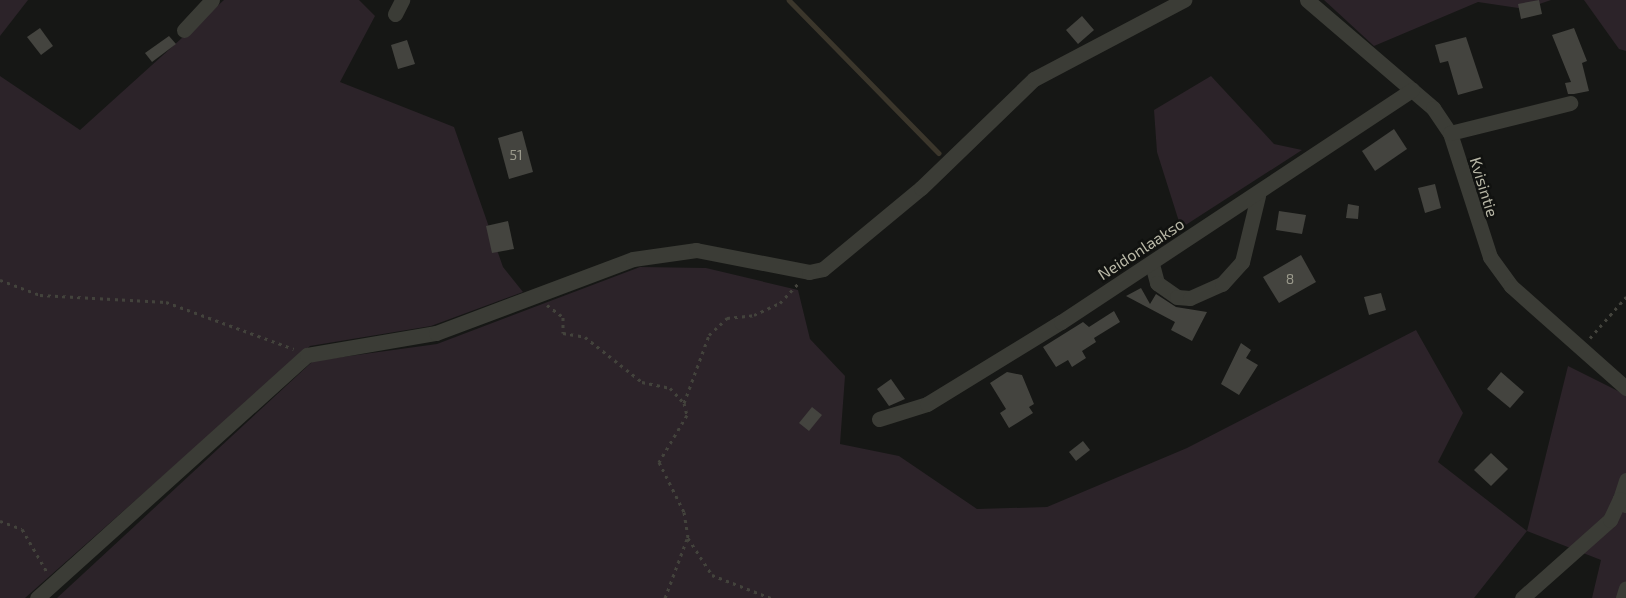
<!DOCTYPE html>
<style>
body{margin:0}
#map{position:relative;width:1626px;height:598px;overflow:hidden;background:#161715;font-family:"Exo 2",sans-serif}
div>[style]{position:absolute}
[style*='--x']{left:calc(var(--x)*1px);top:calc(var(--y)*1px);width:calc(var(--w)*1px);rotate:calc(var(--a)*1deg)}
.green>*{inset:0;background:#2c2329}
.stream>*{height:4.5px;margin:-2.25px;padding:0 2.25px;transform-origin:2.25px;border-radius:2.25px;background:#3b362b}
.building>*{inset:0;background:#44443f}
.path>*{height:3px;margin-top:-1.5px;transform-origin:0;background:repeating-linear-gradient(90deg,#43433c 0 3px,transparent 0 7.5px)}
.minor>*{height:15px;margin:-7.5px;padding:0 7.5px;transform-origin:7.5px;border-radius:7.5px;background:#3b3c36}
span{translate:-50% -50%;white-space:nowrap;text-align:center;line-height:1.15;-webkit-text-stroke:5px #111210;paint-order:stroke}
.number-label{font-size:14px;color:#9b9a8c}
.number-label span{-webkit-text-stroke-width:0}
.street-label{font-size:16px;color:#b8b7a6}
</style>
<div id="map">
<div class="green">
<i style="clip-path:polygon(0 0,28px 0,0 36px)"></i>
<i style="clip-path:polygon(224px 0,359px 0,375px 16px,340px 82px,454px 127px,503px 267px,523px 292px,431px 326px,310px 346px,25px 598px,0 598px,0 76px,80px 130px)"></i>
<i style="clip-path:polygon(1324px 0,1551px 0,1525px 9px,1478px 2px,1374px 46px)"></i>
<i style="clip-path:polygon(1584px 0,1626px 0,1626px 51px,1619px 49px)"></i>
<i style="clip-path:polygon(1211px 76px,1274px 144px,1302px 150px,1181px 228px,1157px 152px,1154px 110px)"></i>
<i style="clip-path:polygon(640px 267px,706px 268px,798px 290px,810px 339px,845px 376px,840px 444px,899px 456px,977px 509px,1047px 507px,1187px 448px,1416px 330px,1463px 413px,1438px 462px,1527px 531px,1568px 366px,1626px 395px,1626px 598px,1592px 598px,1601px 560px,1527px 531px,1474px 598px,57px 598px,313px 361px,437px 344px)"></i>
</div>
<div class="stream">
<i style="--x:789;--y:0;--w:214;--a:45.6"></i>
</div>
<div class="building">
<i style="clip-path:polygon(1539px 0,1542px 14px,1521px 19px,1518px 4px)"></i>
<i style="clip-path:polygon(1082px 16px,1094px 30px,1078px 44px,1066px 30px)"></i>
<i style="clip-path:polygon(40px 28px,53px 46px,41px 55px,27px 37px)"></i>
<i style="clip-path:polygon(1574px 28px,1587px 61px,1582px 63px,1589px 91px,1574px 94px,1568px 94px,1565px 83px,1571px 82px,1552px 35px)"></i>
<i style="clip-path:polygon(169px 36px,176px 44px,152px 62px,145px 53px)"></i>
<i style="clip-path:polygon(1466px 37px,1483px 88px,1458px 95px,1448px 61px,1440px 63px,1435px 45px)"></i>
<i style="clip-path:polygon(407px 40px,415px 64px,398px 69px,391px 45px)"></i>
<i style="clip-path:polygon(1394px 129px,1407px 149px,1375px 171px,1362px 151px)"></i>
<i style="clip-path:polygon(522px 131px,533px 172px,509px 179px,498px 138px)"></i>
<i style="clip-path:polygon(1435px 184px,1441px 208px,1425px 213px,1418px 188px)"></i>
<i style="clip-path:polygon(1348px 204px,1359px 206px,1358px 219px,1346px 218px)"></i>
<i style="clip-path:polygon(1279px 211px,1306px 215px,1302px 234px,1276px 230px)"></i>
<i style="clip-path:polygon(508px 221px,514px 249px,492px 253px,486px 226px)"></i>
<i style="clip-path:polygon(1301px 255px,1316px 282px,1279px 303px,1263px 277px)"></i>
<i style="clip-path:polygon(1141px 288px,1150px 304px,1156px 294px,1176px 307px,1207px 312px,1192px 341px,1171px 330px,1175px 322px,1126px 296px)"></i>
<i style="clip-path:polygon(1381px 293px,1386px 310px,1369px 315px,1364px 297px)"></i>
<i style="clip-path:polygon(1114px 311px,1120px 322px,1094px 338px,1096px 342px,1082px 351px,1086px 358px,1072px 367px,1068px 360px,1056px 367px,1043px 347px,1083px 322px,1089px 327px)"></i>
<i style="clip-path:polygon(1241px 343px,1251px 350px,1246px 358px,1258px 365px,1239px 395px,1221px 384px)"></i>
<i style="clip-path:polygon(1007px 372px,1022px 375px,1034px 404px,1029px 407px,1033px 413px,1009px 428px,1000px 413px,1006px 409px,990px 383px)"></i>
<i style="clip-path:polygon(1501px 372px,1524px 392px,1510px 408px,1487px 389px)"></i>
<i style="clip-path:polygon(891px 379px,905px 399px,889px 406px,877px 389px)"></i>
<i style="clip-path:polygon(812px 407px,822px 415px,809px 431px,799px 423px)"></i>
<i style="clip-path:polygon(1083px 441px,1090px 450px,1076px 461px,1069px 452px)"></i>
<i style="clip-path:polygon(1491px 453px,1508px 469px,1491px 486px,1474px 470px)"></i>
</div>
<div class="path">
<i style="--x:0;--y:280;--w:43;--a:20.6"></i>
<i style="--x:40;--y:295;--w:126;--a:3.2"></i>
<i style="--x:166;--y:302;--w:136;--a:20.2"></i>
<i style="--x:547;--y:305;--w:20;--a:37"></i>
<i style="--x:563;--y:317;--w:16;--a:90"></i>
<i style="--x:563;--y:333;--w:22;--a:10"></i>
<i style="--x:585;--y:337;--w:73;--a:38.3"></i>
<i style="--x:642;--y:382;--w:29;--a:12"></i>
<i style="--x:670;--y:388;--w:21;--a:47"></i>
<i style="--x:684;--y:403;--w:12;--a:76"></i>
<i style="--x:687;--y:415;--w:55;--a:120.8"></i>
<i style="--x:659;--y:462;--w:56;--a:63.4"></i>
<i style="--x:684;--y:512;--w:26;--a:81"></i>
<i style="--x:688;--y:538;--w:44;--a:57"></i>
<i style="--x:712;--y:575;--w:63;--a:21.3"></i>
<i style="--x:1590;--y:338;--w:55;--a:-48.7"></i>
<i style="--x:684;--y:403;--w:72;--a:-69.8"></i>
<i style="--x:709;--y:335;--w:25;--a:-43"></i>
<i style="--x:727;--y:318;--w:27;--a:-6"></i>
<i style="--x:754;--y:315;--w:29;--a:-25"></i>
<i style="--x:780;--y:303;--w:26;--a:-47"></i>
<i style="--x:0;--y:521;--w:23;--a:20"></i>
<i style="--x:22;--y:529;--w:50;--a:59.8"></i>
<i style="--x:665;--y:598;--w:63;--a:-69.6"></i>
</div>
<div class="minor">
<i style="--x:1307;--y:0;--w:166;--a:40.6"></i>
<i style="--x:1433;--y:108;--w:30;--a:56"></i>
<i style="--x:1450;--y:133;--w:130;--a:72.1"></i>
<i style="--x:1490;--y:257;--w:36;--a:54"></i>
<i style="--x:1511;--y:286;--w:154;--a:41.6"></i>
<i style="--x:395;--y:14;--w:16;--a:-63"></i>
<i style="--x:184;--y:30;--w:41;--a:-47"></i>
<i style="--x:1450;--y:133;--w:124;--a:-14"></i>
<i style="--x:1152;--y:264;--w:20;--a:75"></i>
<i style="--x:1157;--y:283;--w:24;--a:35"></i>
<i style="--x:1177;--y:297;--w:13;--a:4"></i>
<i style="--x:1190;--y:298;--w:35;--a:-24"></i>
<i style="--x:1222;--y:284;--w:30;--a:-48"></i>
<i style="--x:1242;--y:262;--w:68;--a:-76.4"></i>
<i style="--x:879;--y:419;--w:50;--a:-17.4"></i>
<i style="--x:927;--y:404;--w:157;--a:-31.5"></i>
<i style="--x:1061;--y:322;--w:421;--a:-33.5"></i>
<i style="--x:1625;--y:505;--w:8;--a:-130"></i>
<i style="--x:1620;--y:499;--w:20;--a:-72"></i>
<i style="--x:37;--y:598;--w:363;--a:-42"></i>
<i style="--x:307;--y:355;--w:131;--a:-9.7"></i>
<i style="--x:436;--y:333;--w:210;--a:-20.6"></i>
<i style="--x:633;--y:259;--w:64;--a:-8.1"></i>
<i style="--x:696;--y:250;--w:115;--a:11"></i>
<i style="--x:809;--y:272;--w:14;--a:-12"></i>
<i style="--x:823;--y:269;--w:127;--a:-39.6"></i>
<i style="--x:921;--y:188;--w:157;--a:-44"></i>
<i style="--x:1034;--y:79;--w:170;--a:-27.8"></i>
<i style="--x:1522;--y:598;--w:118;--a:-41.6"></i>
<i style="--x:1610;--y:520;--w:23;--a:-65"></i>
<i style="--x:1623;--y:598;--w:10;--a:-73"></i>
</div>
<div class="number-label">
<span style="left:516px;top:155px">51</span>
<span style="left:1290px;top:279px">8</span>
</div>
<div class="street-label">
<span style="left:1484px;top:187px;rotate:73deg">Kvisintie</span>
<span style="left:1141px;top:249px;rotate:-33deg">Neidonlaakso</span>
</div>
</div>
